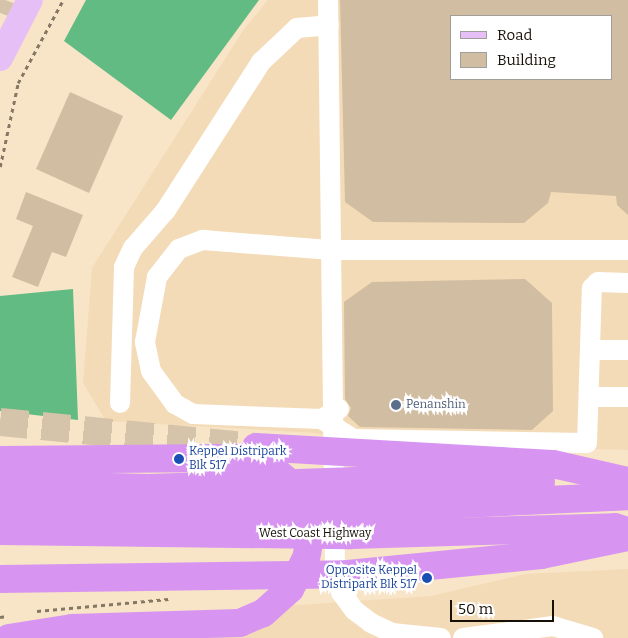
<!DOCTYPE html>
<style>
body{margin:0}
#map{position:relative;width:628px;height:638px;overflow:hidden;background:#f8e4c7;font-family:Bitter,serif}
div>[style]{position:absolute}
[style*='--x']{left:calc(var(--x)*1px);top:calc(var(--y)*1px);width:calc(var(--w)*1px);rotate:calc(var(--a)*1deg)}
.built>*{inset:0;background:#f4dbb7}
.forest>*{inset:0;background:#61bb83}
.building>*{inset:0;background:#d1bda1}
.major-tunnel>*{height:26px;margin-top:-13px;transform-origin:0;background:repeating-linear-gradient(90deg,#d6c4aa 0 26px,transparent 0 39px)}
.highway-tunnel>*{height:28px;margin-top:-14px;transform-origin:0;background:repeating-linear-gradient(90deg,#d6c4aa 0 28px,transparent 0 42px)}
.path>*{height:2.5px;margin-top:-1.25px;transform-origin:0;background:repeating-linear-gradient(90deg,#847764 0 4px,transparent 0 8px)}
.minor>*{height:20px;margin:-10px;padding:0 10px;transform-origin:10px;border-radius:10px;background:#fff}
.major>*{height:26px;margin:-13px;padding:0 13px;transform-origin:13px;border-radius:13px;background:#e7bff7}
.highway>*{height:28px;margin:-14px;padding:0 14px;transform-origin:14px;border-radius:14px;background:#d795f1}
.dots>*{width:14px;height:14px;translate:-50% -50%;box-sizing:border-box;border:2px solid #fff;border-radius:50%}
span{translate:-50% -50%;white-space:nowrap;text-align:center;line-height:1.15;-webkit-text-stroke:5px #fff;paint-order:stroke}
.service-label{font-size:12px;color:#4e5e75}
.left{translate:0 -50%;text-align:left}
.transit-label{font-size:12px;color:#164399}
.right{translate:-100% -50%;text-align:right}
.street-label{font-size:12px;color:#161006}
.legend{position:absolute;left:450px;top:15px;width:162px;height:65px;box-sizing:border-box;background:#fff;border:1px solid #a29f9b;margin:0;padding:6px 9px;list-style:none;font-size:15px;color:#161006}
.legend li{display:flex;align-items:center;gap:10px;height:25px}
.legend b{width:25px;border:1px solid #a29f9b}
.scale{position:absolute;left:450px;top:600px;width:104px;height:22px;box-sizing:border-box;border:2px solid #161006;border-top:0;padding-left:6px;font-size:15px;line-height:18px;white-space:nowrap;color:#161006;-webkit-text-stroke:4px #fff;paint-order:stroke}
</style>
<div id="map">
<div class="built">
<i style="clip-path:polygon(evenodd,268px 0,628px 0,628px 450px,352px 442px,315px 433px,106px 421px,83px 383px,92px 268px,244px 29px,268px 0,452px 16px,612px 16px,612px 79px,452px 79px,452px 16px)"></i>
<i style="clip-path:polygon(628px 569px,628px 638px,64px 638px,224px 610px,431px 596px,525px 574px)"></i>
</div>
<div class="forest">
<i style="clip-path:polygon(86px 0,259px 0,171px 120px,64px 41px)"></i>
<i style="clip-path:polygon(73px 289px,78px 420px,0 411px,0 296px)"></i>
</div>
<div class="building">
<i style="clip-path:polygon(evenodd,340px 0,628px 0,628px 215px,617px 205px,616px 196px,551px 192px,548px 203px,524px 223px,373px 222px,345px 202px,340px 0,452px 16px,612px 16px,612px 79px,452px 79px,452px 16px)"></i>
<i style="clip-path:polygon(70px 92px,123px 116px,89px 193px,36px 169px)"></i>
<i style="clip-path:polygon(26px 192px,83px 215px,66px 257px,52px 252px,38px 287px,12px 277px,33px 226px,16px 219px)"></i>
<i style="clip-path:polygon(525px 279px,552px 303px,553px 411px,532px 430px,360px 427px,348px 416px,351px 408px,345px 399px,344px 302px,372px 282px)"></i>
</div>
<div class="major-tunnel">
<i style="--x:0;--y:13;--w:14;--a:-69"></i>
</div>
<div class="highway-tunnel">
<i style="--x:0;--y:422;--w:257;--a:5.6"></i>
</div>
<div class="path">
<i style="--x:0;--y:167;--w:86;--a:-77.9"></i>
<i style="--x:18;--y:83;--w:94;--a:-61.5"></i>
<i style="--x:37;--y:611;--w:132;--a:-5.2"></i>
<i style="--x:0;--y:617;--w:7;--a:-8"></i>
</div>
<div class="minor">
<i style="--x:328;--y:0;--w:570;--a:89.3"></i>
<i style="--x:335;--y:570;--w:23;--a:75"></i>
<i style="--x:341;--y:592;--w:22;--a:54"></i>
<i style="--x:354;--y:610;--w:21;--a:37"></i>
<i style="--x:371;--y:623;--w:23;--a:25"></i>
<i style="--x:392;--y:633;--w:49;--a:5.8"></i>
<i style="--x:591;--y:350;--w:37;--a:0"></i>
<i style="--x:590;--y:397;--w:38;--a:0"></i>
<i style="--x:120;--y:403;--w:136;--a:-88.3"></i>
<i style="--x:124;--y:267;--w:21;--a:-65"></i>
<i style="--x:133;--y:248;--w:50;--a:-49"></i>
<i style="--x:166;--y:210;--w:176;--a:-57.3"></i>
<i style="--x:261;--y:62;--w:50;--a:-43.4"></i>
<i style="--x:297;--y:28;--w:32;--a:-5"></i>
<i style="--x:339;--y:409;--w:20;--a:150"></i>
<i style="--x:322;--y:419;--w:129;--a:-177.8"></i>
<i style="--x:193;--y:414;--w:21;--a:-151"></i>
<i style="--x:175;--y:404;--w:41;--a:-126"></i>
<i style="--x:151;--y:371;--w:30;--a:-102"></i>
<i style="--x:145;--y:342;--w:66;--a:-79.5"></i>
<i style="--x:157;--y:277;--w:36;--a:-52"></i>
<i style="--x:179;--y:249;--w:26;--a:-21"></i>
<i style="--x:203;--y:240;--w:126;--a:4.5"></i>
<i style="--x:329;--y:250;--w:299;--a:0"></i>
<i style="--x:323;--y:420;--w:36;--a:32"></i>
<i style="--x:353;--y:439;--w:234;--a:1"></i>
<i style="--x:587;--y:443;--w:155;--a:-88.2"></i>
<i style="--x:592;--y:288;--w:8;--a:-45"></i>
<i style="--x:598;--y:282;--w:30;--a:2"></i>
<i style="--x:463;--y:638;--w:91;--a:-7.6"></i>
<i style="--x:553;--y:626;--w:42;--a:16.7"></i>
</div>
<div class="major">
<i style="--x:0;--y:58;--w:65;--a:-62.7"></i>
</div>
<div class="highway">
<i style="--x:256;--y:447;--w:297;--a:3.3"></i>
<i style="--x:553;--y:464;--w:77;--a:12.8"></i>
<i style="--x:0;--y:460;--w:245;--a:-0.5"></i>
<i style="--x:245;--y:458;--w:29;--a:20"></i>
<i style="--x:272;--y:468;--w:33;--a:40"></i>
<i style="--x:297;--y:489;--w:14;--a:56"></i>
<i style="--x:305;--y:501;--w:31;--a:79"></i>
<i style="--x:311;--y:531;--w:27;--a:100"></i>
<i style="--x:306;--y:558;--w:35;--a:117"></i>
<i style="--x:290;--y:589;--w:36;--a:138"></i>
<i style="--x:263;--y:613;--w:25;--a:157"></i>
<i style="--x:240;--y:623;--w:168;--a:178.3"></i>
<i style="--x:72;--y:628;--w:64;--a:171"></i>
<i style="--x:0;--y:484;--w:148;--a:1.5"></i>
<i style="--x:148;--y:488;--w:208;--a:-1.9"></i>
<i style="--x:356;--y:481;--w:185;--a:0.3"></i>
<i style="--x:0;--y:509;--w:356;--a:0"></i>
<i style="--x:356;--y:509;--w:272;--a:-2.7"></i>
<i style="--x:0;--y:531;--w:351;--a:0.7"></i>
<i style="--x:351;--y:535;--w:264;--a:-1.7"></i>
<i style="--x:615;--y:527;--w:13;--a:18"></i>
<i style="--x:0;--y:579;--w:348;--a:-0.8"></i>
<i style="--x:348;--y:574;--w:194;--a:-5.6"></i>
<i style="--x:541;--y:555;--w:89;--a:-11.7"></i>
</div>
<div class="dots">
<i style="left:396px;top:405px;background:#5c6f8a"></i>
<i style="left:179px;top:459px;background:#1a4fb4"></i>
<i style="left:427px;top:578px;background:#1a4fb4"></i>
</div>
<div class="service-label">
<span class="left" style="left:406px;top:405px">Penanshin</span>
</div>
<div class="transit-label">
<span class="left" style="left:189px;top:459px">Keppel Distripark<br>Blk 517</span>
<span class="right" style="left:417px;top:578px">Opposite Keppel<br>Distripark Blk 517</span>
</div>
<div class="street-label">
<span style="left:315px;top:534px">West Coast Highway</span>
</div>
<ul class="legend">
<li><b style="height:6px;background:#e7bff7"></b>Road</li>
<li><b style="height:14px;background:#d1bda1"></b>Building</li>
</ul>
<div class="scale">50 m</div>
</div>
